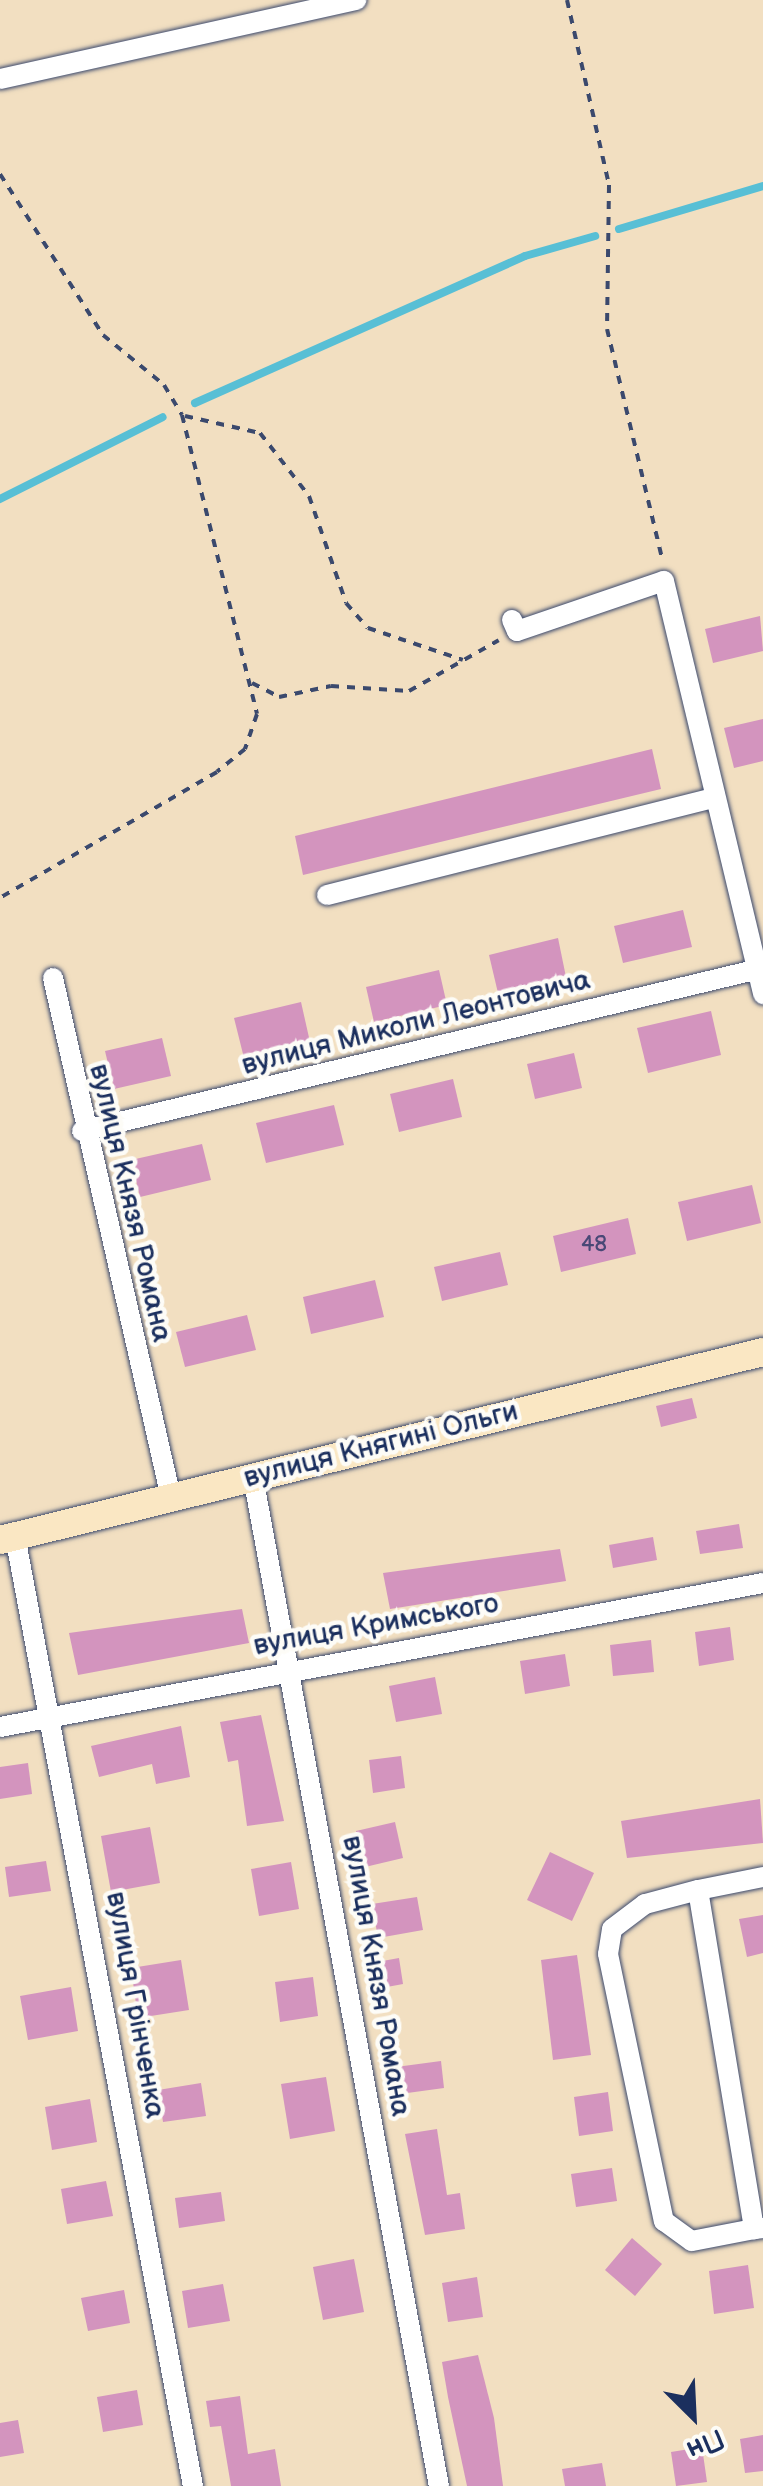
<!DOCTYPE html>
<meta charset="utf-8">
<style>
body{margin:0}
#map{position:relative;width:763px;height:2486px;overflow:hidden;background:#f2dfc1;font-family:"Balsamiq Sans",sans-serif}
div>[style]{position:absolute}
[style*='--x']{left:calc(var(--x)*1px);top:calc(var(--y)*1px);width:calc(var(--w)*1px);rotate:calc(var(--a)*1deg)}
.stream>*{height:8px;margin:-4px;padding:0 4px;transform-origin:4px;border-radius:4px;background:#58bfd5}
.building>*{inset:0;background:#d394be}
.path>*{height:4px;margin-top:-2px;transform-origin:0;background:repeating-linear-gradient(90deg,#3b496d 0 8px,transparent 0 16px)}
.roads{filter:drop-shadow(0 0 2px #3b496d) drop-shadow(0 0 2px #3b496d)}
.street>*{height:20px;margin:-10px;padding:0 10px;transform-origin:10px;border-radius:10px;background:#fff}
.secondary>*{height:28px;margin:-14px;padding:0 14px;transform-origin:14px;border-radius:14px;background:#fae7c3}
span{translate:-50% -50%;white-space:nowrap;text-align:center;line-height:1.15;-webkit-text-stroke:9px #fdfcf7;paint-order:stroke}
.number-label{font-size:22px;color:#494876}
.number-label span{-webkit-text-stroke-width:0}
.street-label{font-size:28px;color:#1b2f5e}
.north{position:absolute;left:643px;top:2366px;width:100px;height:100px;-webkit-text-stroke:8px #fdfcf7;paint-order:stroke;rotate:156deg;font-size:28px;font-weight:700;line-height:40px;text-align:center;color:#1b2f5e}
.north::after{content:'';display:block;margin:auto;width:35px;height:45px;background:#1b2f5e;clip-path:polygon(50% 0,100% 100%,50% 72%,0 100%)}
</style>
<div id="map">
<div class="stream">
<i style="--x:619;--y:229;--w:150;--a:-16.6"></i>
<i style="--x:195;--y:403;--w:361;--a:-24"></i>
<i style="--x:525;--y:256;--w:73;--a:-15.9"></i>
<i style="--x:0;--y:499;--w:182;--a:-26.7"></i>
</div>
<div class="building">
<i style="clip-path:polygon(760px 616px,763px 651px,713px 663px,705px 629px)"></i>
<i style="clip-path:polygon(763px 719px,763px 761px,734px 768px,724px 728px)"></i>
<i style="clip-path:polygon(652px 749px,661px 789px,303px 875px,295px 836px)"></i>
<i style="clip-path:polygon(683px 910px,692px 947px,623px 963px,614px 926px)"></i>
<i style="clip-path:polygon(558px 938px,566px 977px,498px 993px,489px 955px)"></i>
<i style="clip-path:polygon(439px 970px,447px 1005px,374px 1022px,366px 987px)"></i>
<i style="clip-path:polygon(301px 1002px,310px 1042px,244px 1058px,234px 1018px)"></i>
<i style="clip-path:polygon(711px 1011px,721px 1055px,648px 1073px,637px 1028px)"></i>
<i style="clip-path:polygon(162px 1038px,171px 1076px,114px 1089px,105px 1051px)"></i>
<i style="clip-path:polygon(574px 1053px,582px 1088px,535px 1099px,527px 1064px)"></i>
<i style="clip-path:polygon(453px 1079px,462px 1117px,399px 1132px,390px 1094px)"></i>
<i style="clip-path:polygon(334px 1105px,344px 1145px,266px 1163px,256px 1123px)"></i>
<i style="clip-path:polygon(202px 1144px,211px 1180px,140px 1197px,131px 1160px)"></i>
<i style="clip-path:polygon(752px 1185px,761px 1223px,687px 1241px,678px 1202px)"></i>
<i style="clip-path:polygon(628px 1218px,636px 1254px,561px 1272px,553px 1236px)"></i>
<i style="clip-path:polygon(500px 1252px,508px 1285px,442px 1301px,434px 1267px)"></i>
<i style="clip-path:polygon(375px 1280px,384px 1317px,311px 1334px,303px 1297px)"></i>
<i style="clip-path:polygon(247px 1315px,256px 1350px,185px 1367px,176px 1332px)"></i>
<i style="clip-path:polygon(692px 1398px,697px 1418px,661px 1427px,656px 1406px)"></i>
<i style="clip-path:polygon(739px 1524px,743px 1548px,700px 1554px,696px 1531px)"></i>
<i style="clip-path:polygon(653px 1537px,657px 1560px,613px 1568px,609px 1545px)"></i>
<i style="clip-path:polygon(560px 1549px,566px 1581px,390px 1609px,383px 1573px)"></i>
<i style="clip-path:polygon(242px 1609px,249px 1643px,78px 1675px,69px 1633px)"></i>
<i style="clip-path:polygon(730px 1627px,734px 1660px,699px 1666px,695px 1632px)"></i>
<i style="clip-path:polygon(651px 1640px,654px 1672px,613px 1676px,610px 1645px)"></i>
<i style="clip-path:polygon(565px 1654px,570px 1686px,525px 1694px,520px 1661px)"></i>
<i style="clip-path:polygon(435px 1677px,442px 1714px,396px 1722px,389px 1686px)"></i>
<i style="clip-path:polygon(261px 1715px,284px 1821px,247px 1826px,238px 1760px,228px 1762px,220px 1722px)"></i>
<i style="clip-path:polygon(181px 1726px,190px 1777px,156px 1784px,152px 1764px,99px 1777px,91px 1746px)"></i>
<i style="clip-path:polygon(401px 1756px,405px 1788px,373px 1793px,369px 1760px)"></i>
<i style="clip-path:polygon(28px 1763px,32px 1794px,0 1799px,0 1767px)"></i>
<i style="clip-path:polygon(760px 1799px,763px 1843px,627px 1858px,621px 1821px)"></i>
<i style="clip-path:polygon(395px 1822px,403px 1858px,365px 1867px,356px 1831px)"></i>
<i style="clip-path:polygon(150px 1827px,160px 1883px,111px 1892px,101px 1836px)"></i>
<i style="clip-path:polygon(550px 1852px,594px 1873px,572px 1921px,527px 1900px)"></i>
<i style="clip-path:polygon(46px 1861px,51px 1891px,9px 1897px,5px 1867px)"></i>
<i style="clip-path:polygon(291px 1862px,299px 1909px,259px 1916px,251px 1869px)"></i>
<i style="clip-path:polygon(417px 1897px,423px 1930px,378px 1938px,372px 1904px)"></i>
<i style="clip-path:polygon(763px 1915px,763px 1953px,747px 1957px,739px 1919px)"></i>
<i style="clip-path:polygon(577px 1955px,591px 2055px,553px 2060px,541px 1960px)"></i>
<i style="clip-path:polygon(399px 1958px,403px 1984px,371px 1990px,366px 1964px)"></i>
<i style="clip-path:polygon(181px 1960px,189px 2010px,138px 2018px,131px 1968px)"></i>
<i style="clip-path:polygon(313px 1977px,318px 2016px,280px 2022px,275px 1982px)"></i>
<i style="clip-path:polygon(71px 1987px,78px 2031px,28px 2040px,20px 1996px)"></i>
<i style="clip-path:polygon(441px 2061px,444px 2088px,400px 2094px,396px 2067px)"></i>
<i style="clip-path:polygon(326px 2077px,335px 2131px,290px 2139px,281px 2084px)"></i>
<i style="clip-path:polygon(201px 2083px,206px 2116px,163px 2122px,158px 2090px)"></i>
<i style="clip-path:polygon(608px 2092px,613px 2131px,579px 2136px,574px 2097px)"></i>
<i style="clip-path:polygon(90px 2099px,97px 2142px,52px 2150px,45px 2107px)"></i>
<i style="clip-path:polygon(437px 2129px,447px 2195px,460px 2193px,465px 2229px,425px 2235px,405px 2134px)"></i>
<i style="clip-path:polygon(612px 2168px,617px 2201px,576px 2207px,571px 2174px)"></i>
<i style="clip-path:polygon(106px 2181px,113px 2216px,67px 2224px,61px 2189px)"></i>
<i style="clip-path:polygon(221px 2192px,225px 2221px,179px 2228px,175px 2198px)"></i>
<i style="clip-path:polygon(632px 2238px,662px 2264px,635px 2296px,605px 2270px)"></i>
<i style="clip-path:polygon(354px 2259px,364px 2312px,323px 2320px,313px 2267px)"></i>
<i style="clip-path:polygon(748px 2265px,754px 2308px,714px 2314px,709px 2271px)"></i>
<i style="clip-path:polygon(477px 2277px,483px 2317px,448px 2322px,442px 2283px)"></i>
<i style="clip-path:polygon(223px 2284px,230px 2321px,188px 2328px,182px 2291px)"></i>
<i style="clip-path:polygon(124px 2290px,130px 2323px,88px 2331px,81px 2298px)"></i>
<i style="clip-path:polygon(478px 2355px,494px 2418px,503px 2486px,467px 2486px,448px 2397px,442px 2362px)"></i>
<i style="clip-path:polygon(137px 2390px,143px 2425px,103px 2432px,97px 2397px)"></i>
<i style="clip-path:polygon(240px 2396px,248px 2454px,275px 2449px,281px 2486px,231px 2486px,221px 2426px,210px 2427px,206px 2401px)"></i>
<i style="clip-path:polygon(18px 2420px,24px 2453px,0 2457px,0 2423px)"></i>
<i style="clip-path:polygon(763px 2435px,763px 2471px,745px 2473px,740px 2439px)"></i>
<i style="clip-path:polygon(702px 2447px,707px 2482px,676px 2486px,671px 2452px)"></i>
<i style="clip-path:polygon(602px 2463px,606px 2486px,565px 2486px,562px 2469px)"></i>
</div>
<div class="path">
<i style="--x:567;--y:0;--w:190;--a:77.2"></i>
<i style="--x:609;--y:185;--w:144;--a:90.8"></i>
<i style="--x:607;--y:329;--w:236;--a:76.5"></i>
<i style="--x:0;--y:174;--w:191;--a:57.4"></i>
<i style="--x:103;--y:335;--w:79;--a:39.3"></i>
<i style="--x:164;--y:385;--w:35;--a:59"></i>
<i style="--x:182;--y:415;--w:308;--a:75.9"></i>
<i style="--x:257;--y:714;--w:37;--a:109"></i>
<i style="--x:245;--y:749;--w:36;--a:141"></i>
<i style="--x:217;--y:772;--w:251;--a:149.9"></i>
<i style="--x:185;--y:416;--w:77;--a:12.8"></i>
<i style="--x:260;--y:433;--w:80;--a:52.1"></i>
<i style="--x:309;--y:496;--w:113;--a:70.9"></i>
<i style="--x:346;--y:603;--w:33;--a:49"></i>
<i style="--x:368;--y:628;--w:100;--a:18.6"></i>
<i style="--x:252;--y:683;--w:30;--a:27"></i>
<i style="--x:279;--y:697;--w:53;--a:-11.9"></i>
<i style="--x:331;--y:686;--w:78;--a:3.7"></i>
<i style="--x:409;--y:691;--w:103;--a:-29.5"></i>
</div>
<div class="roads">
<div class="street">
<i style="--x:0;--y:79;--w:365;--a:-12.5"></i>
<i style="--x:512;--y:620;--w:12;--a:66"></i>
<i style="--x:517;--y:631;--w:155;--a:-18.8"></i>
<i style="--x:664;--y:581;--w:425;--a:76.5"></i>
<i style="--x:327;--y:895;--w:398;--a:-14.1"></i>
<i style="--x:53;--y:978;--w:533;--a:77.21"></i>
<i style="--x:82;--y:1131;--w:700;--a:-13.46"></i>
<i style="--x:253;--y:1477;--w:1026;--a:79.56"></i>
<i style="--x:15;--y:1536;--w:967;--a:79.39"></i>
<i style="--x:0;--y:1727;--w:776;--a:-10.69"></i>
<i style="--x:763;--y:1877;--w:66;--a:168.7"></i>
<i style="--x:698;--y:1890;--w:344;--a:80.6"></i>
<i style="--x:754;--y:2229;--w:9;--a:-6"></i>
<i style="--x:698;--y:1890;--w:55;--a:165.2"></i>
<i style="--x:645;--y:1904;--w:41;--a:142.9"></i>
<i style="--x:612;--y:1929;--w:25;--a:99"></i>
<i style="--x:608;--y:1954;--w:273;--a:78.2"></i>
<i style="--x:664;--y:2221;--w:34;--a:36"></i>
<i style="--x:692;--y:2241;--w:63;--a:-11"></i>
</div>
<div class="secondary">
<i style="--x:0;--y:1540;--w:786;--a:-13.84"></i>
</div>
</div>
<div class="number-label">
<span style="left:594px;top:1245px">48</span>
</div>
<div class="street-label">
<span style="left:416px;top:1023px;rotate:-14deg">вулиця Миколи Леонтовича</span>
<span style="left:130px;top:1203px;rotate:77deg">вулиця Князя Романа</span>
<span style="left:381px;top:1445px;rotate:-14deg">вулиця Княгині Ольги</span>
<span style="left:376px;top:1625px;rotate:-10deg">вулиця Кримського</span>
<span style="left:376px;top:1976px;rotate:80deg">вулиця Князя Романа</span>
<span style="left:135px;top:2005px;rotate:80deg">вулиця Грінченка</span>
</div>
<div class="north">Пн</div>
</div>
